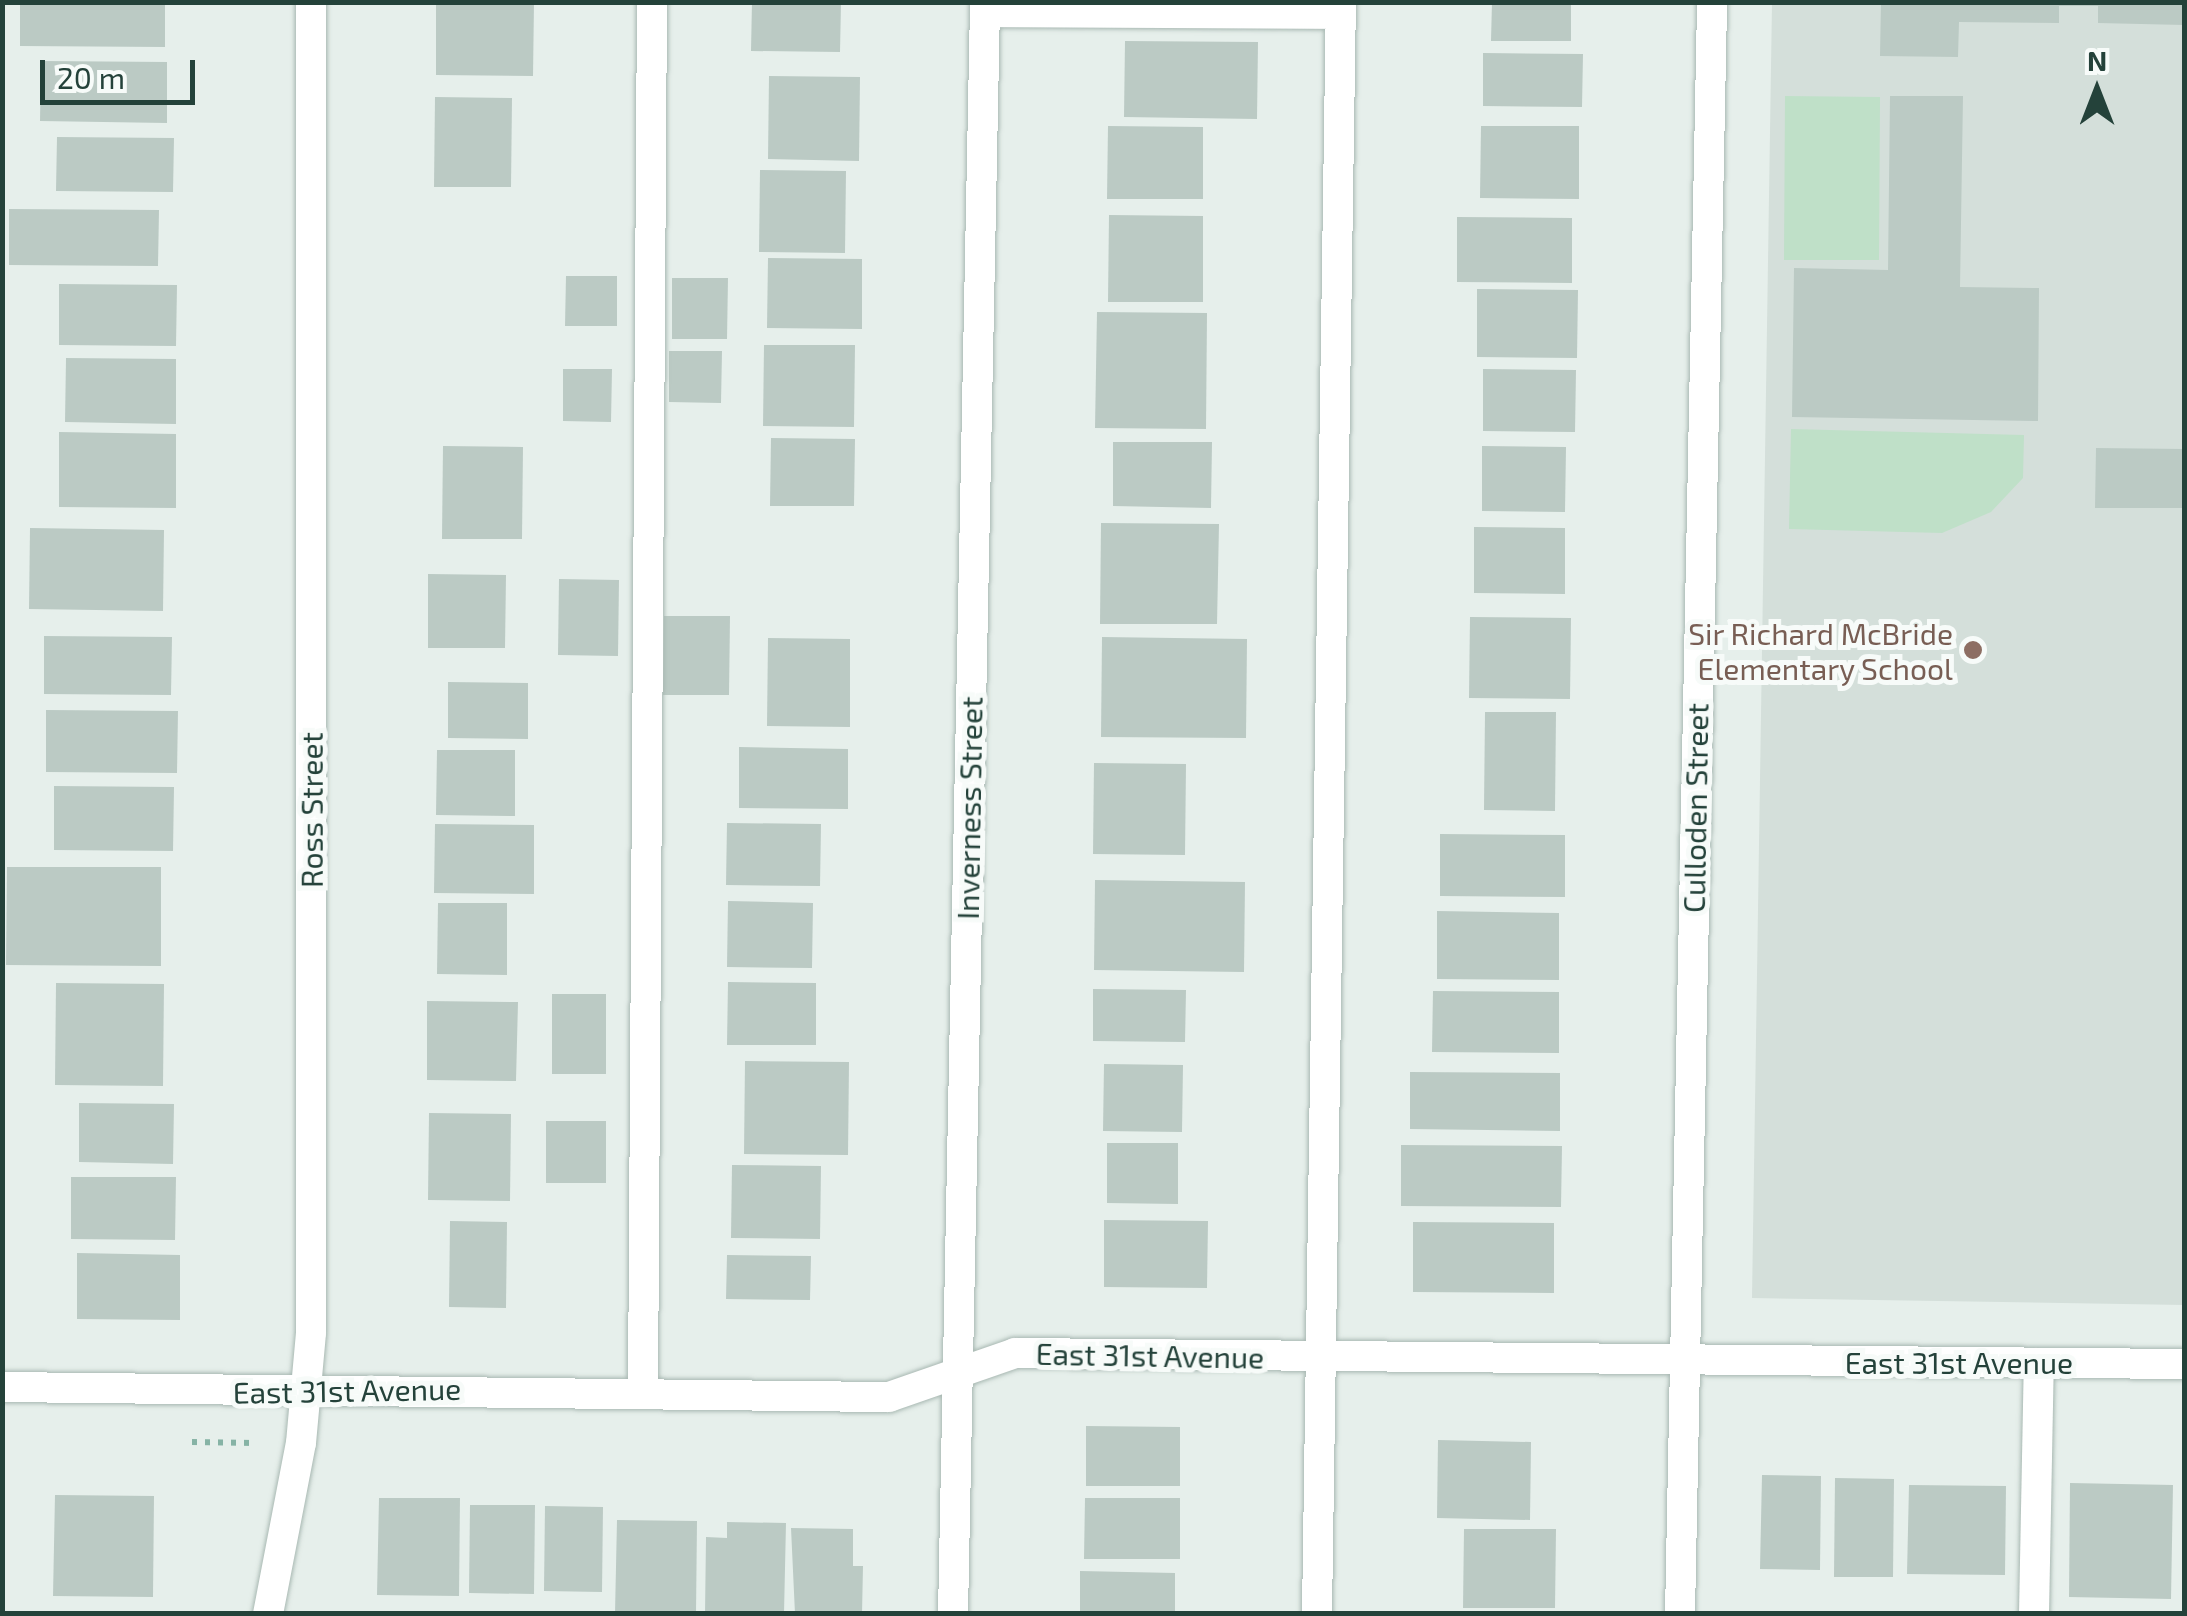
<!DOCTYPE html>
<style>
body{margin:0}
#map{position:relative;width:2187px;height:1616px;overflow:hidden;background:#e6efeb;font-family:"Exo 2",sans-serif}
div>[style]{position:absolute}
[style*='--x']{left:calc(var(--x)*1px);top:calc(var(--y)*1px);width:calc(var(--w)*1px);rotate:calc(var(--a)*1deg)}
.built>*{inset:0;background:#d4dfda}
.green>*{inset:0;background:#bfe0c8}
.building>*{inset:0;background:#bbcac4}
.path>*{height:6px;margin-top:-3px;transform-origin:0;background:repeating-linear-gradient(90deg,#86b3a5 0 5px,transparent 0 13px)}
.roads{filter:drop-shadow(0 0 2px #a8b8b2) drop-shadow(0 0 2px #a8b8b2)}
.minor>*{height:30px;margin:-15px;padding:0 15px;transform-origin:15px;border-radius:15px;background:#fff}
.dots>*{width:28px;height:28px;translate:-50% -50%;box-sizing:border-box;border:5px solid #f7fbf9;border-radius:50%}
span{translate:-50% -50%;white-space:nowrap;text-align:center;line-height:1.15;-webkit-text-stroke:10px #f7fbf9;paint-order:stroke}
.education-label{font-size:30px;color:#785e54}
.right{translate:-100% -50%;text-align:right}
.street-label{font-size:30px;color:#24423a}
.frame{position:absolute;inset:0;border:5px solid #24423a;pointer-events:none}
.north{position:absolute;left:2047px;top:40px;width:100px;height:100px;-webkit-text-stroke:8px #f7fbf9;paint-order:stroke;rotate:0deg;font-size:28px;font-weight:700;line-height:40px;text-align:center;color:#24423a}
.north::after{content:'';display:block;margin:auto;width:35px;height:45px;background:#24423a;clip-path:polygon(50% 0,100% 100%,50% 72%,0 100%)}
.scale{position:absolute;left:40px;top:60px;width:155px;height:45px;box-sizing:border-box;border:5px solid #24423a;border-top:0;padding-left:12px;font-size:30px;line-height:35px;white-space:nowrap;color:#24423a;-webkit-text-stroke:8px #f7fbf9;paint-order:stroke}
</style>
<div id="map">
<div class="built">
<i style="clip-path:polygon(1772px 3px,2184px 3px,2184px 1305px,1752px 1298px)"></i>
</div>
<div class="green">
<i style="clip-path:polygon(1785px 96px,1880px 97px,1879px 260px,1784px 260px)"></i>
<i style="clip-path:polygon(1791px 429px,2024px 435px,2023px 478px,1991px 512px,1942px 533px,1789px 529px)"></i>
</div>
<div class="building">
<i style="clip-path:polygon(20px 2px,165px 2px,165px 47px,20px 46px)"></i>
<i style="clip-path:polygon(436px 2px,534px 2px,533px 76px,436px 75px)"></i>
<i style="clip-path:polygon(752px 2px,841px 2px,840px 52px,751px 51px)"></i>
<i style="clip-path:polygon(1492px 2px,1571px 2px,1571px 41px,1491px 41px)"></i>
<i style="clip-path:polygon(1881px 2px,2184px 2px,2184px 25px,2098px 23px,2098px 6px,2059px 6px,2059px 23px,1959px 22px,1958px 57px,1880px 56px)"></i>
<i style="clip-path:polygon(1125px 41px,1258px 42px,1257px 119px,1124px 117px)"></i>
<i style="clip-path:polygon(1483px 53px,1583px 54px,1582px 107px,1483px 106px)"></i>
<i style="clip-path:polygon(41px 61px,167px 62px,167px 123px,40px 121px)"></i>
<i style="clip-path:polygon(769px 76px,860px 77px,859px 161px,768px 159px)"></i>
<i style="clip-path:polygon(1890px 96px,1963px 96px,1960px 287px,2039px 288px,2038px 421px,1792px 417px,1794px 268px,1888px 270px)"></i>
<i style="clip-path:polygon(435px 97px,512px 98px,511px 187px,434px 187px)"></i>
<i style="clip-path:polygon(1108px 126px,1203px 127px,1203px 199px,1107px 199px)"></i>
<i style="clip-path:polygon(1481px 126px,1579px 126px,1579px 199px,1480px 198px)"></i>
<i style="clip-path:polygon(57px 137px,174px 138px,173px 192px,56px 191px)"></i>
<i style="clip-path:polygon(760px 170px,846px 171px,845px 253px,759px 252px)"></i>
<i style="clip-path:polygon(9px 209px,159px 210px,158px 266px,9px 265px)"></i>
<i style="clip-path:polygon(1109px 215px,1203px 216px,1203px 302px,1108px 302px)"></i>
<i style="clip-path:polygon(1457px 217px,1572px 218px,1572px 283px,1457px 282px)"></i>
<i style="clip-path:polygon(768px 258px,862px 259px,862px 329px,767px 328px)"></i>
<i style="clip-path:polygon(566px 276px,617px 276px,617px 326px,565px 326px)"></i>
<i style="clip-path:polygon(672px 278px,728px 278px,727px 339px,672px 339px)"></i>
<i style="clip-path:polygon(59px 284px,177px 285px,176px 346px,59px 345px)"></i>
<i style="clip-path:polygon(1477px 289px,1578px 290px,1577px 358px,1477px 357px)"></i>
<i style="clip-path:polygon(1097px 312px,1207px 313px,1206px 429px,1095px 428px)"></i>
<i style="clip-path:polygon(764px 345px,855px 345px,854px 427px,763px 426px)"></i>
<i style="clip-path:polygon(669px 351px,722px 351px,721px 403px,669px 402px)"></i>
<i style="clip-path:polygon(66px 358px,176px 359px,176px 424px,65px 422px)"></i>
<i style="clip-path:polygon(563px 369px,612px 369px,611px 422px,563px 421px)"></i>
<i style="clip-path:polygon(1483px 369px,1576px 370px,1575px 432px,1483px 431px)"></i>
<i style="clip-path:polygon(59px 432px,176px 434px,176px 508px,59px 507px)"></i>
<i style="clip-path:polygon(771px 438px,855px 439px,854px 506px,770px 506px)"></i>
<i style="clip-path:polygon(1113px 442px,1212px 442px,1211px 508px,1113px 506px)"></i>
<i style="clip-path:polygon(443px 446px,523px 447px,522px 539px,442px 539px)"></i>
<i style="clip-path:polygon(1482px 446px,1566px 447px,1565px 512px,1482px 511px)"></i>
<i style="clip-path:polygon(2096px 448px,2184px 449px,2184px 508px,2095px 508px)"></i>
<i style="clip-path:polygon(1101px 523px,1219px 524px,1217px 624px,1100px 624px)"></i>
<i style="clip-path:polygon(1474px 527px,1565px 528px,1565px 594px,1474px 593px)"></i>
<i style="clip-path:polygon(30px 528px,164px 530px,163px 611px,29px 609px)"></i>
<i style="clip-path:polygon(428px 574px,506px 575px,505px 648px,428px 648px)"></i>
<i style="clip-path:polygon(559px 579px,619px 580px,618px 656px,558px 655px)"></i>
<i style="clip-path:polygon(664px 616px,730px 616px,729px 695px,663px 695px)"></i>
<i style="clip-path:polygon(1470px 617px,1571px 618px,1570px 699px,1469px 698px)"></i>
<i style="clip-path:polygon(44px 636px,172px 637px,171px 695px,44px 694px)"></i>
<i style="clip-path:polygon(1102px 637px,1247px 639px,1246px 738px,1101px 737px)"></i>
<i style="clip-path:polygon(768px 638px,850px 639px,850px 727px,767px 726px)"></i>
<i style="clip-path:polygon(448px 682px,528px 683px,528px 739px,448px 738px)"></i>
<i style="clip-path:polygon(46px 710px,178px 711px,177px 773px,46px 772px)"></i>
<i style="clip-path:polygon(1485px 712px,1556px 712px,1555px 811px,1484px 810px)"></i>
<i style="clip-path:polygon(739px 747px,848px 749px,848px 809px,739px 808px)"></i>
<i style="clip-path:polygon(437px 750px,515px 750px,515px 816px,436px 815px)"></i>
<i style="clip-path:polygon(1094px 763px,1186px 764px,1185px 855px,1093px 854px)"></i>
<i style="clip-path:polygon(54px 786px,174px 787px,173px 851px,54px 850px)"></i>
<i style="clip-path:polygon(727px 823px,821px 824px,820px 886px,726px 885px)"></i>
<i style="clip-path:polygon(435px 824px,534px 825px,534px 894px,434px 893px)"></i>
<i style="clip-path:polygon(1440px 834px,1565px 835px,1565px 897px,1440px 896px)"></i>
<i style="clip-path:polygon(7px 867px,161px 867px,161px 966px,6px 965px)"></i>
<i style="clip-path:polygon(1095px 880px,1245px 882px,1244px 972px,1094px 970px)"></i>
<i style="clip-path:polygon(728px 901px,813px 903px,812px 968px,727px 967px)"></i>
<i style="clip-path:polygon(438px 903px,507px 903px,507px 975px,437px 974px)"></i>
<i style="clip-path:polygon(1437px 911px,1559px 913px,1559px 980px,1437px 979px)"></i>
<i style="clip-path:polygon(728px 982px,816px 983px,816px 1045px,727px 1045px)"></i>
<i style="clip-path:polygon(56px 983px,164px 984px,163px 1086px,55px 1085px)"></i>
<i style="clip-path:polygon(1093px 989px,1186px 990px,1185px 1042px,1093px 1041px)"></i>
<i style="clip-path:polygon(1433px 991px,1559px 992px,1559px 1053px,1432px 1052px)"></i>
<i style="clip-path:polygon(552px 994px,606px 994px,606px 1074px,552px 1074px)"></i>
<i style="clip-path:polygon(427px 1001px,518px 1002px,516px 1081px,427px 1080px)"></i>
<i style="clip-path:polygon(745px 1061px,849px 1062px,848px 1155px,744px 1154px)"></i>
<i style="clip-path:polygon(1104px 1064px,1183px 1065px,1182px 1132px,1103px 1131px)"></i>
<i style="clip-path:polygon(1410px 1072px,1560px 1073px,1560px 1131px,1410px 1129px)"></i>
<i style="clip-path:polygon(79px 1103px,174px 1104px,173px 1164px,79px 1162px)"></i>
<i style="clip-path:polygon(429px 1113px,511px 1114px,510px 1201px,428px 1200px)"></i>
<i style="clip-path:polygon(546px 1121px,606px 1121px,606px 1183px,546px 1183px)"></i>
<i style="clip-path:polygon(1107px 1143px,1178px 1143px,1178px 1204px,1107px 1203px)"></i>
<i style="clip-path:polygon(1401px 1145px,1562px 1146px,1561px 1207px,1401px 1206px)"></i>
<i style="clip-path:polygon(732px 1165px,821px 1166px,820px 1239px,731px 1238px)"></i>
<i style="clip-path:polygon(71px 1177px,176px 1177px,175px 1240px,71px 1239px)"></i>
<i style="clip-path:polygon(1104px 1220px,1208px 1221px,1207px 1288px,1104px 1287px)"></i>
<i style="clip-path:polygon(450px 1221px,507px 1222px,506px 1308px,449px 1307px)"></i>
<i style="clip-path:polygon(1413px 1222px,1554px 1223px,1554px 1293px,1413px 1292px)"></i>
<i style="clip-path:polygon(77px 1253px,180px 1255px,180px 1320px,77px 1319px)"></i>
<i style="clip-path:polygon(727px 1255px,811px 1256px,810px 1300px,726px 1299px)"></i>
<i style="clip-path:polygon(1086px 1426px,1180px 1427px,1180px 1486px,1086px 1486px)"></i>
<i style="clip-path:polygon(1438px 1440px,1531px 1442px,1530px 1520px,1437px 1518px)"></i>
<i style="clip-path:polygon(1762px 1475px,1821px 1476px,1820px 1570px,1760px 1569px)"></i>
<i style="clip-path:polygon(1835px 1478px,1894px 1479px,1893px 1577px,1834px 1577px)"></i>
<i style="clip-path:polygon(2070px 1483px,2173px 1485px,2171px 1599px,2069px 1597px)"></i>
<i style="clip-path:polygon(1909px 1485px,2006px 1486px,2005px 1575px,1907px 1574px)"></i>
<i style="clip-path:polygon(55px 1495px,154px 1496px,153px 1597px,53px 1596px)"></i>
<i style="clip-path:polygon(379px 1498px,460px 1498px,459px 1596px,377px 1595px)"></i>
<i style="clip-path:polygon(1085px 1498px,1180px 1498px,1180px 1559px,1084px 1559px)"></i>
<i style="clip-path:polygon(470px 1505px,535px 1505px,534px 1594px,469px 1593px)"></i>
<i style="clip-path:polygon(545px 1506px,603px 1507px,602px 1592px,544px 1591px)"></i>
<i style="clip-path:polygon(617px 1520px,697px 1521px,696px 1614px,615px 1614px)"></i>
<i style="clip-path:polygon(727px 1522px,786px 1523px,784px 1614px,705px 1614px,706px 1537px,727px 1538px)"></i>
<i style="clip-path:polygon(791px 1528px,853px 1529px,853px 1566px,863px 1566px,862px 1614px,795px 1614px)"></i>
<i style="clip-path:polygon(1464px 1529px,1556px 1529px,1555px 1608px,1463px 1608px)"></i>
<i style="clip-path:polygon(1080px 1571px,1175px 1573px,1175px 1614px,1080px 1614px)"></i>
</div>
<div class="path">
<i style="--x:192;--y:1442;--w:63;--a:0.9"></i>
</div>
<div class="roads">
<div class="minor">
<i style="--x:985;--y:12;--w:356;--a:0.3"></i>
<i style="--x:2;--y:1387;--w:887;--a:0.65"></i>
<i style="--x:889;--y:1397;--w:133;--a:-19.2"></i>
<i style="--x:1015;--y:1353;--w:1169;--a:0.54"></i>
<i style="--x:643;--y:1392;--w:1390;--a:-89.63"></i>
<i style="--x:268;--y:1614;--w:174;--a:-79.1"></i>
<i style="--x:301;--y:1443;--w:110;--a:-84.8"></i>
<i style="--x:311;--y:1333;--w:1331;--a:-90"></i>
<i style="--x:953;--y:1614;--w:1612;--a:-88.86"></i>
<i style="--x:1317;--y:1614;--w:1612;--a:-89.15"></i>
<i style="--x:1680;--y:1614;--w:1612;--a:-88.86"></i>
<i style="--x:2034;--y:1614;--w:251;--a:-88.9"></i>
</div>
</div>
<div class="dots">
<i style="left:1973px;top:650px;background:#8d6e63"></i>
</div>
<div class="education-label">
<span class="right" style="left:1953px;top:650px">Sir Richard McBride<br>Elementary School</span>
</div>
<div class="street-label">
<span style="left:969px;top:808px;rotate:-89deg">Inverness Street</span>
<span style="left:1695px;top:808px;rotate:-89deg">Culloden Street</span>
<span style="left:311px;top:810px;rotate:-90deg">Ross Street</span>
<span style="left:1150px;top:1355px;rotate:1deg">East 31st Avenue</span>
<span style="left:1959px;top:1362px">East 31st Avenue</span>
<span style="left:347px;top:1390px;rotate:-1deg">East 31st Avenue</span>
</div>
<div class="frame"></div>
<div class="north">N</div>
<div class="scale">20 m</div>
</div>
